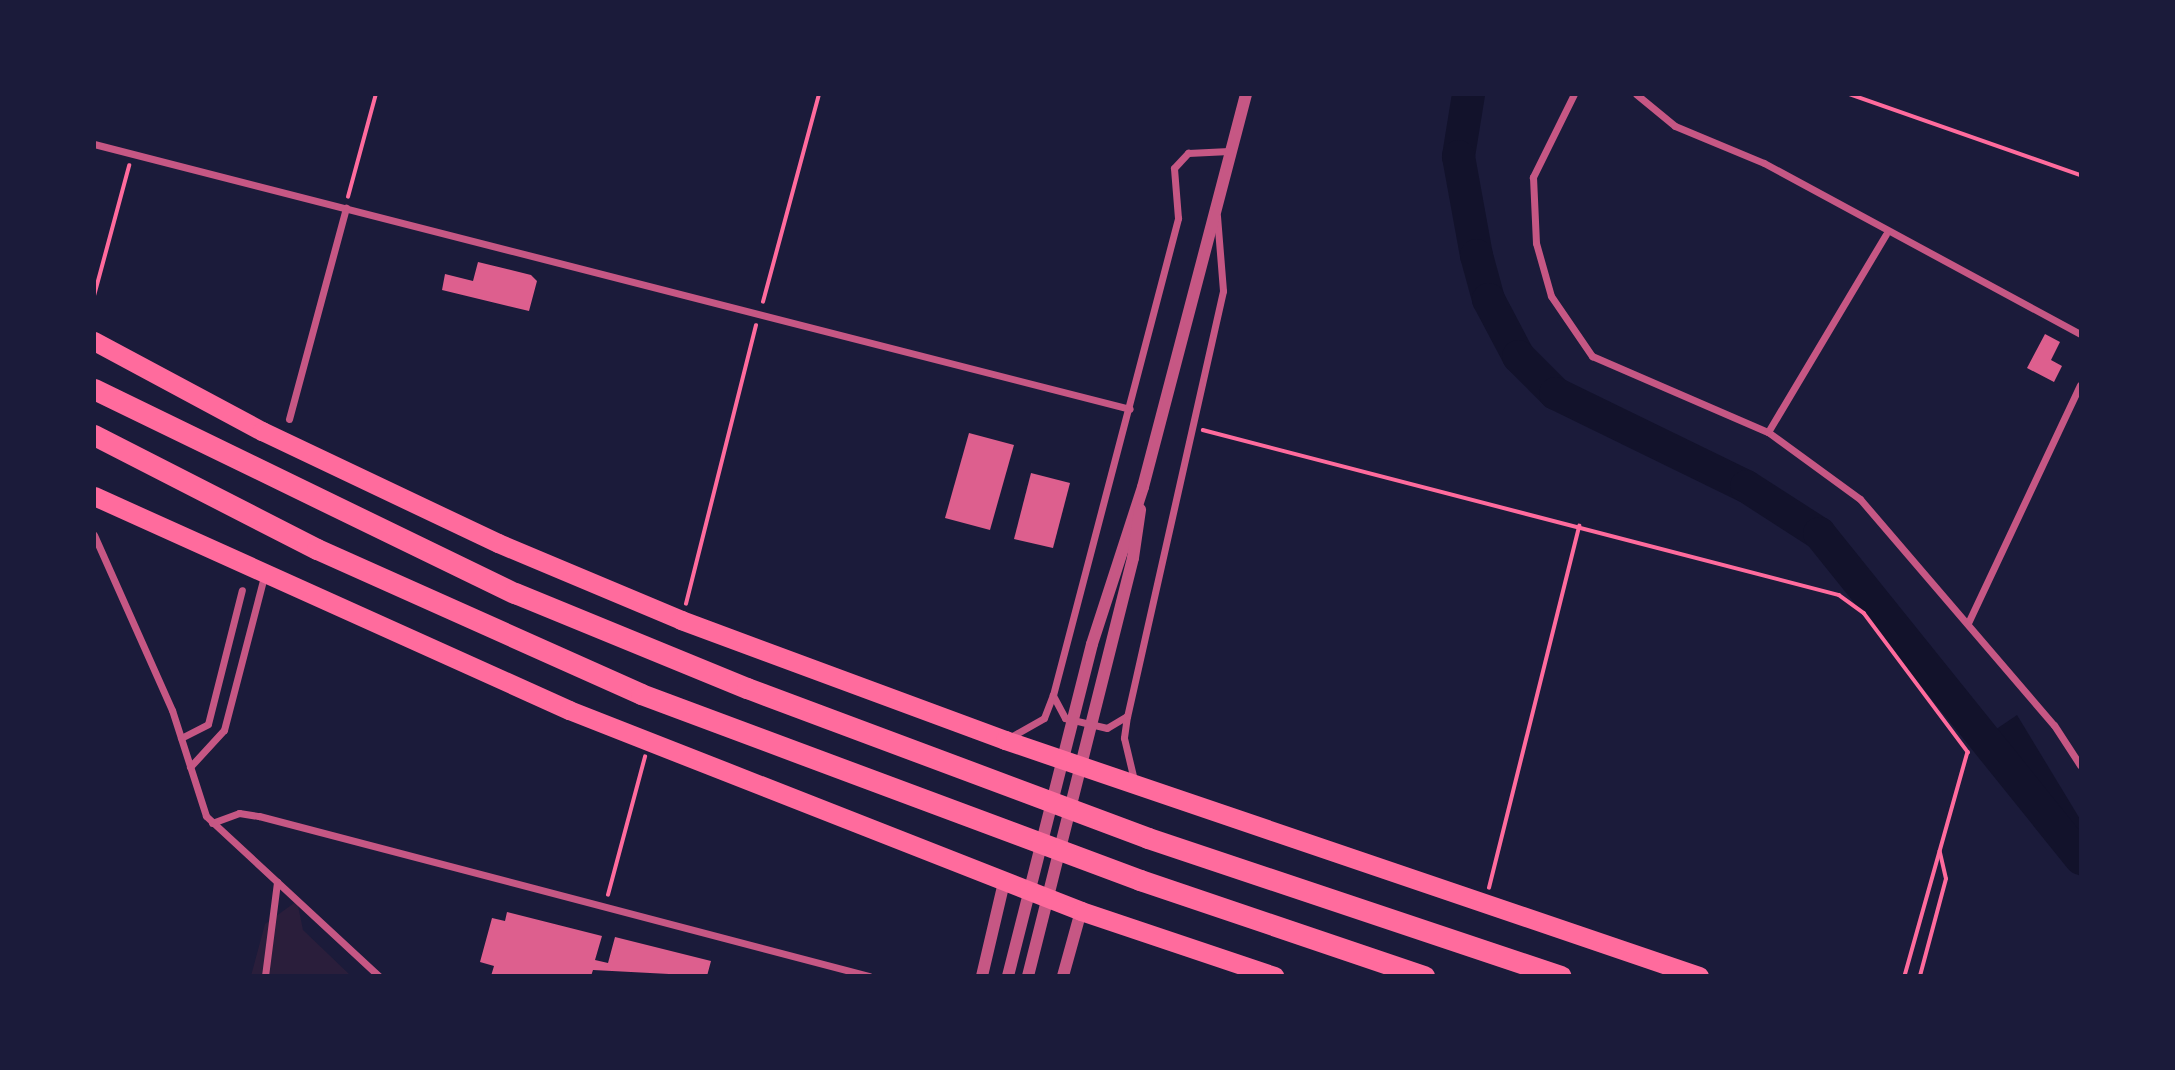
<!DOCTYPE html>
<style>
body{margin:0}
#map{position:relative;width:2175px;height:1070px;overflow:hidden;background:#1b1b3a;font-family:Georgia,serif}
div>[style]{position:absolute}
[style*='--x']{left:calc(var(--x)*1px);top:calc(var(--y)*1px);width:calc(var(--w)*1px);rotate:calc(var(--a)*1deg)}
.green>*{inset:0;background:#2a1e3b}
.water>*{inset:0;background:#12122b}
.river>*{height:33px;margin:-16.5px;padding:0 16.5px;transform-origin:16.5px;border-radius:16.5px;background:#12122b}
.building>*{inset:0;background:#dd5f8e}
.path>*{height:3.5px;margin:-1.75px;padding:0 1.75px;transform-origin:1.75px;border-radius:1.75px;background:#ff6b9d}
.minor>*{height:7px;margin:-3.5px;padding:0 3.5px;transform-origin:3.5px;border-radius:3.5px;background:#c65784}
.tertiary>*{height:12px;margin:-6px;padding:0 6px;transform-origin:6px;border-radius:6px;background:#c65784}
.trunk>*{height:19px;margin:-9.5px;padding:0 9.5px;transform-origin:9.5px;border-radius:9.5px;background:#ff6b9d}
.motorway>*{height:21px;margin:-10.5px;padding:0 10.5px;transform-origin:10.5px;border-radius:10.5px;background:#ff6b9d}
span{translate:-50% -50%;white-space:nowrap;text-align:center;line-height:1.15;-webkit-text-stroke:5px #1b1b3a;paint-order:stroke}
.frame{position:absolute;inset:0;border:96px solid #1b1b3a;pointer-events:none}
</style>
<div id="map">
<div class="green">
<i style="clip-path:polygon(297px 901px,303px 930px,350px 975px,251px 976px,265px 924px)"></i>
</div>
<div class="water">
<i style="clip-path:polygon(2017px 715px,2080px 819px,2080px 877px,1989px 734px)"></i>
</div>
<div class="river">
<i style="--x:1468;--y:94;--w:63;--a:99.2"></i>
<i style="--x:1458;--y:156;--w:101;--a:79.7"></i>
<i style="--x:1476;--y:255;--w:46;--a:74.7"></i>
<i style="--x:1488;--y:299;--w:64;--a:62.2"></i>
<i style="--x:1518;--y:356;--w:52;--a:45"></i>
<i style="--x:1555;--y:393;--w:212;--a:26"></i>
<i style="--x:1746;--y:486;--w:87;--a:32.8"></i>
<i style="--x:1819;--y:533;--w:417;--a:51.2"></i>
</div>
<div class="building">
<i style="clip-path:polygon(478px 262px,531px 275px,537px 281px,529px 311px,442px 290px,445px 274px,473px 281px)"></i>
<i style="clip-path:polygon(2045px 334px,2060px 342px,2051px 360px,2062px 366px,2054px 382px,2027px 368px)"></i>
<i style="clip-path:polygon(969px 433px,1014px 445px,990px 530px,945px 518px)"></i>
<i style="clip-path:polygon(1031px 473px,1070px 483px,1053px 548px,1014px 539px)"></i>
<i style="clip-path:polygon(507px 912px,602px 936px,595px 960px,608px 963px,615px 937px,711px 961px,707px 976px,593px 970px,591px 976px,491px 976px,494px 966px,480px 962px,492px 918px,505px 921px)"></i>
</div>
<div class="path">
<i style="--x:1849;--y:94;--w:245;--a:19.3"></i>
<i style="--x:348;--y:197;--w:107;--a:-74.8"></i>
<i style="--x:94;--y:296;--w:135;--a:-74.9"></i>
<i style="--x:763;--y:302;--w:215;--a:-74.9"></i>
<i style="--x:1203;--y:430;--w:657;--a:14.54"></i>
<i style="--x:1839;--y:595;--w:31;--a:36"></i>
<i style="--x:1864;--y:613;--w:174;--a:53.2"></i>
<i style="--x:1968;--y:752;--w:233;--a:105.7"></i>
<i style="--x:686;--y:604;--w:287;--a:-75.9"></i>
<i style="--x:1489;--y:888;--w:373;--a:-76"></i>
<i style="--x:608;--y:895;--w:143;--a:-75"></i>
<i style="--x:1920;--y:976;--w:100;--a:-75"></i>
<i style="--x:1946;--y:879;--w:28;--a:-103"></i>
</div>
<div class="minor">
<i style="--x:1574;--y:94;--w:93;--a:116.3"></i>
<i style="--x:1533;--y:177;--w:66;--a:87.4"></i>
<i style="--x:1536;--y:243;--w:55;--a:74.2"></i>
<i style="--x:1551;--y:296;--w:73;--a:55.7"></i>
<i style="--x:1592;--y:356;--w:192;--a:23.4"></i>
<i style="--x:1768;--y:432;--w:114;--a:36.1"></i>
<i style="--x:1860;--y:499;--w:298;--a:49.4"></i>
<i style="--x:2054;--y:725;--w:48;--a:57"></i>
<i style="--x:1636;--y:94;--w:50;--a:39.4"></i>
<i style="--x:1675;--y:126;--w:96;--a:22.6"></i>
<i style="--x:1764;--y:163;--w:359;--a:28.4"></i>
<i style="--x:94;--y:144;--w:1069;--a:14.35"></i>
<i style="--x:1217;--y:216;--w:75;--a:85.4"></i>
<i style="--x:1223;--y:291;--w:436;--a:102.7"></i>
<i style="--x:1127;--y:716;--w:23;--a:149"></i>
<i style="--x:1107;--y:728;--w:43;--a:-166.6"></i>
<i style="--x:1065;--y:718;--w:26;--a:-118"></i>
<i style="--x:1053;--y:695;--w:493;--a:-75.3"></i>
<i style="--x:1178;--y:218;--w:50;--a:-94.6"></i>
<i style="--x:1174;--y:168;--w:21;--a:-47"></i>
<i style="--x:1188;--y:153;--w:41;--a:-2.8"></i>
<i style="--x:289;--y:419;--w:219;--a:-74.9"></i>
<i style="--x:1768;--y:432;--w:230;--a:-59.2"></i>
<i style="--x:94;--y:535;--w:192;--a:66"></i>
<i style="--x:172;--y:710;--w:111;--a:72.2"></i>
<i style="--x:206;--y:816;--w:236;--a:42.8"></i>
<i style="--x:1968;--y:623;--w:263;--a:-64.8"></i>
<i style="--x:1127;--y:716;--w:22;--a:98"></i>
<i style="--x:1124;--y:738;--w:43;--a:76.6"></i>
<i style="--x:181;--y:738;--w:30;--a:-27"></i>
<i style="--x:208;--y:724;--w:138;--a:-75.8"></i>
<i style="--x:1009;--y:738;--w:40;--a:-29.7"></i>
<i style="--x:1044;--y:718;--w:25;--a:-69"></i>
<i style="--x:190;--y:767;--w:50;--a:-47.4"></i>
<i style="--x:224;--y:730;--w:159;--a:-75.4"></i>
<i style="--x:212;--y:823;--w:29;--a:-20"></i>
<i style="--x:239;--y:813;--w:20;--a:9"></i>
<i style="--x:259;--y:816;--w:631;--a:14.7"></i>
<i style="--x:265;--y:976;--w:95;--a:-82.7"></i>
</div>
<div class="tertiary">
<i style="--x:982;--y:976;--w:97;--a:-76.8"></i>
<i style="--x:1008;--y:976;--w:342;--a:-75.8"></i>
<i style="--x:1092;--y:644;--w:165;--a:-72"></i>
<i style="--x:1143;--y:487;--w:406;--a:-75.3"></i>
<i style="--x:1028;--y:976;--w:431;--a:-75.9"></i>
<i style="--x:1133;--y:558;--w:49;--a:-81.7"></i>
<i style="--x:1063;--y:976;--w:67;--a:-74.5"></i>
</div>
<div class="trunk">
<i style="--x:94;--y:341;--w:191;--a:28.2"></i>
<i style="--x:262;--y:431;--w:261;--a:25.4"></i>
<i style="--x:498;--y:543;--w:199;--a:22.8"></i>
<i style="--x:681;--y:620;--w:346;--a:20.3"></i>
<i style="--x:1005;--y:740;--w:733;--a:18.78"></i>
<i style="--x:94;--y:496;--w:521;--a:24.25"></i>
<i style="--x:569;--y:710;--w:550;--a:21.43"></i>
<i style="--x:1081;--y:911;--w:204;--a:18.6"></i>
</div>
<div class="motorway">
<i style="--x:94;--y:389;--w:468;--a:25.9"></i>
<i style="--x:515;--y:593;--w:251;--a:22.3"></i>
<i style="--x:747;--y:688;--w:428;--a:20.5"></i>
<i style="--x:1148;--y:838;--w:435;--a:18.5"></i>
<i style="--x:94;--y:435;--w:250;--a:27.1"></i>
<i style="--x:317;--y:549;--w:355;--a:24.1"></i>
<i style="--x:641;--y:694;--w:533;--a:20.44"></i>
<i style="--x:1140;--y:880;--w:300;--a:18.7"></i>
</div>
<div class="frame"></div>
</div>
